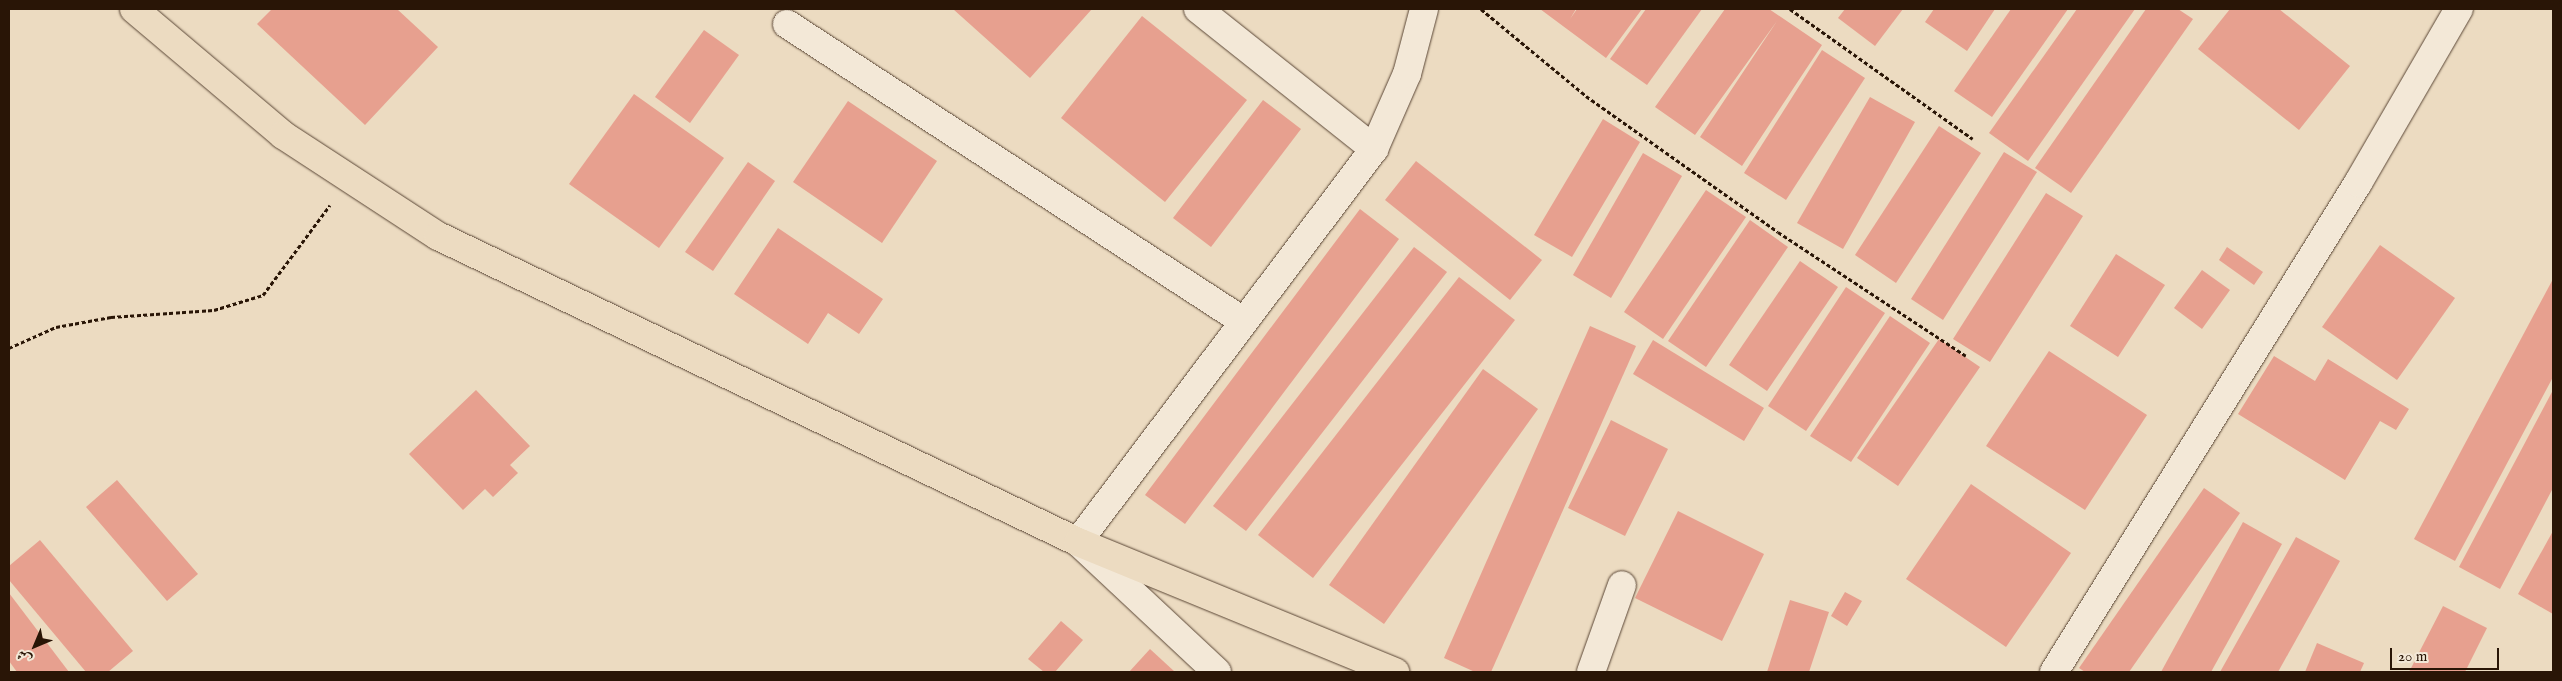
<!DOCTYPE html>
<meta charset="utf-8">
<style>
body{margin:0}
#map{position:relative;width:2562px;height:681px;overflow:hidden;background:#ecdbc1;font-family:"IM FELL English",Amiri,serif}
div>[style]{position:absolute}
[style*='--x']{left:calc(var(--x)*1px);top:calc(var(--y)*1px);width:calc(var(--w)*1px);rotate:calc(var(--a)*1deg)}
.building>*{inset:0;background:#e7a08f}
.path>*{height:3px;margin-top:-1.5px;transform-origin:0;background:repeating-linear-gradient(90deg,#291506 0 4px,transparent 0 6.5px)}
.roads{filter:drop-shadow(0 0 1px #5a4635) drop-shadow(0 0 1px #5a4635)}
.minor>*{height:28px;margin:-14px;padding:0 14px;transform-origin:14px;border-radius:14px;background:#f3e8d7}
.major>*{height:28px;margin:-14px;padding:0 14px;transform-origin:14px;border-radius:14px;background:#ecdbc1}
span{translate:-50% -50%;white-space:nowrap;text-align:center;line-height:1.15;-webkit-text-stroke:4px #f3e8d7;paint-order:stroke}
.frame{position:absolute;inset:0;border:10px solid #291506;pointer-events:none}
.north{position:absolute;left:10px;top:621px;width:50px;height:50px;-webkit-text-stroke:4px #f3e8d7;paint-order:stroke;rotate:225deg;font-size:14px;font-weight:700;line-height:20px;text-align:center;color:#291506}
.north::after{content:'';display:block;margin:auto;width:18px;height:22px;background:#291506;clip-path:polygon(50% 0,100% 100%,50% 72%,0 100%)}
.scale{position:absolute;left:2390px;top:648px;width:109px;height:22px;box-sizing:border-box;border:2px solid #291506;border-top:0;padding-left:6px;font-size:15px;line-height:18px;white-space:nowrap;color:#291506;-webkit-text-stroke:4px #f3e8d7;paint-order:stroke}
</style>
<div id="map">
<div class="building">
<i style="clip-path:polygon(272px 9px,397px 9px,438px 47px,365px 125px,257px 24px)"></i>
<i style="clip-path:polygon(953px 9px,1092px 9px,1030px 78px)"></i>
<i style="clip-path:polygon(1540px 9px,1576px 9px,1570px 19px,1577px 9px,1642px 9px,1606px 58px)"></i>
<i style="clip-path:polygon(1646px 9px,1702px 9px,1647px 85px,1610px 59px)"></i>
<i style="clip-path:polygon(1725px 9px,1769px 9px,1822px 45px,1742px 166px,1700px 137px,1777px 21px,1695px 135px,1655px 107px)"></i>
<i style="clip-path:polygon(1845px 9px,1903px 9px,1875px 46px,1838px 18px)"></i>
<i style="clip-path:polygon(1934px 9px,1995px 9px,1967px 51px,1925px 22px)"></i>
<i style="clip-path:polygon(2011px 9px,2068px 9px,1992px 117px,1954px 91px)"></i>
<i style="clip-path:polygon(2077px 9px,2135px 9px,2028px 161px,1989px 133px)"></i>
<i style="clip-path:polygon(2146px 9px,2178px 9px,2193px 19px,2071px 193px,2035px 168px)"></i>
<i style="clip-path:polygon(2230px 9px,2279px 9px,2350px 66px,2299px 130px,2198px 49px)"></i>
<i style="clip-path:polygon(1142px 16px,1247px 100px,1165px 202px,1061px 118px)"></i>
<i style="clip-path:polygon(704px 30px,739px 55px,690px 123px,655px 97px)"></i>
<i style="clip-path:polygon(1822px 50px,1865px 78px,1786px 200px,1744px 173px)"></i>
<i style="clip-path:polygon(634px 94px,724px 158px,659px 248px,569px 184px)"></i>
<i style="clip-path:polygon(1870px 97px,1915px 122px,1843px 249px,1797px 223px)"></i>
<i style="clip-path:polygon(1263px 100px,1301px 129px,1211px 247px,1173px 218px)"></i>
<i style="clip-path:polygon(848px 101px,937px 161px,882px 243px,793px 182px)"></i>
<i style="clip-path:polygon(1603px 119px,1640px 142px,1572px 257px,1534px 235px)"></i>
<i style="clip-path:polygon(1939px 126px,1981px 153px,1896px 283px,1855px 255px)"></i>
<i style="clip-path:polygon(2004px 152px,2037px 172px,1943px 320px,1911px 299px)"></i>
<i style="clip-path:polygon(1643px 153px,1682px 176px,1611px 298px,1573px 275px)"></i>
<i style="clip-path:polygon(1416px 161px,1542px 260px,1510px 300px,1385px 200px)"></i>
<i style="clip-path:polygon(748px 162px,775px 181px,713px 271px,685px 252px)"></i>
<i style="clip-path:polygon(1706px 190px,1746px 217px,1663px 339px,1624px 312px)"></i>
<i style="clip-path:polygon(2046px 193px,2083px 216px,1990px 362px,1953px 339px)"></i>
<i style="clip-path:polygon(1360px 209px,1399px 239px,1185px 524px,1145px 495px)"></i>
<i style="clip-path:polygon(1750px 220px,1788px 247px,1706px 367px,1668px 341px)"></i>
<i style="clip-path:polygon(778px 228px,883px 299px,859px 334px,828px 313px,808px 344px,734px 294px)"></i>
<i style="clip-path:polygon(2380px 245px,2455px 298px,2397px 380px,2322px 327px)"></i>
<i style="clip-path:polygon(1414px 247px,1447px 272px,1246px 531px,1213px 506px)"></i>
<i style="clip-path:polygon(2227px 247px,2263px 272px,2254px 285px,2219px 260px)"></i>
<i style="clip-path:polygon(2116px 254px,2165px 285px,2118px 357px,2070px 326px)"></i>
<i style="clip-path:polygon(1800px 261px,1838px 287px,1767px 391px,1729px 365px)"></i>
<i style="clip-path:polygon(2202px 270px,2230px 290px,2202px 329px,2174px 308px)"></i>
<i style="clip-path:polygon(1459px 277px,1515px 320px,1313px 578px,1258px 535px)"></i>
<i style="clip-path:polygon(2553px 279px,2553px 377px,2455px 561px,2414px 539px)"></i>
<i style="clip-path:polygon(1846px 287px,1885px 313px,1806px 431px,1768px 406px)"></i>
<i style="clip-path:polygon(1890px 316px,1930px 343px,1851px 462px,1810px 436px)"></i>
<i style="clip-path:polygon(1590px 326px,1636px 346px,1491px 672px,1475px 672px,1444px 658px)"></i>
<i style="clip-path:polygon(1939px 339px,1980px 367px,1898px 486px,1857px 458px)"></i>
<i style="clip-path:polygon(1653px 340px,1764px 408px,1744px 441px,1633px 374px)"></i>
<i style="clip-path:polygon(2049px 351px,2147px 415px,2085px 510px,1986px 446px)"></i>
<i style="clip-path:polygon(2274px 356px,2315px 381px,2328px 359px,2409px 409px,2396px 430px,2380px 421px,2345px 480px,2238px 414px)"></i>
<i style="clip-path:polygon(1483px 369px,1538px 409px,1384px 624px,1329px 585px)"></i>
<i style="clip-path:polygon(476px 390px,530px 446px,510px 465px,518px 473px,493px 497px,485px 489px,463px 510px,409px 454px)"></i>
<i style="clip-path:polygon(2553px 390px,2553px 488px,2500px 589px,2459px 567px)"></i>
<i style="clip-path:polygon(1611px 420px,1668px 449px,1625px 536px,1568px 508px)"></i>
<i style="clip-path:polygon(117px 480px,198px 574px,167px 601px,86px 507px)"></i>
<i style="clip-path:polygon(1971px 484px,2071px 553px,2006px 647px,1906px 579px)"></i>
<i style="clip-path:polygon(2204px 488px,2240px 513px,2129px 672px,2085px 672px,2079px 668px)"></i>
<i style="clip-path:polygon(1678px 511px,1764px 554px,1722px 641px,1635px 598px)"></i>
<i style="clip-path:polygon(2243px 522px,2282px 544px,2211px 672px,2161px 672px)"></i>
<i style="clip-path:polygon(2553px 531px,2553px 614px,2518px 594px)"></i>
<i style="clip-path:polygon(2296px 537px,2340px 561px,2278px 672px,2220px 672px)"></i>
<i style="clip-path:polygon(40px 540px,133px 651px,108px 672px,86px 672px,9px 580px,9px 566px)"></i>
<i style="clip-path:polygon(1845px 592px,1862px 601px,1847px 626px,1831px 616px)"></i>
<i style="clip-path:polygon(9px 593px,69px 672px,17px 672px,9px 661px)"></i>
<i style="clip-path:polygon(1790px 600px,1829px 612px,1809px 672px,1767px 672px)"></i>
<i style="clip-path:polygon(2443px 606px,2487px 628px,2465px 672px,2409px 672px)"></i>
<i style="clip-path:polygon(1061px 621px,1083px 640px,1055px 672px,1044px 672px,1028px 659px)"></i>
<i style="clip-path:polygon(2317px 643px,2364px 663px,2360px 672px,2305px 672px)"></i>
<i style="clip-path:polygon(1150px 649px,1175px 672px,1129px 672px)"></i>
</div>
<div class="path">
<i style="--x:1481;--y:9;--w:136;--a:39.6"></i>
<i style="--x:1586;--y:96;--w:235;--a:35.3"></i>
<i style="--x:1778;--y:232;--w:225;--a:33.4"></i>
<i style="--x:1790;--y:9;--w:224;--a:35.4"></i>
<i style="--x:9;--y:348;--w:51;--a:-24.1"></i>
<i style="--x:56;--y:327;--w:56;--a:-10.3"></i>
<i style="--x:111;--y:317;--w:103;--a:-3.9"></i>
<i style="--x:214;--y:310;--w:51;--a:-17"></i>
<i style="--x:263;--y:295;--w:112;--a:-53.3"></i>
</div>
<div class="roads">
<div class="minor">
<i style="--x:1198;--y:9;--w:225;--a:38.5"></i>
<i style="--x:787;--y:24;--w:544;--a:33.08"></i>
<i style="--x:1217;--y:672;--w:190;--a:-136.9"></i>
<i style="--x:1078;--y:542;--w:492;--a:-53"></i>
<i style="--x:1374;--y:149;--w:82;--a:-66.3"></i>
<i style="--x:1407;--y:74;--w:67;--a:-75.3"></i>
<i style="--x:1591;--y:672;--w:92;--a:-70.4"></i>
<i style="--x:2054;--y:672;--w:576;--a:-58.13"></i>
<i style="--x:2358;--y:183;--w:201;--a:-59.9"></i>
</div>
<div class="major">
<i style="--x:134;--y:9;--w:195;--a:40.2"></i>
<i style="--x:283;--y:135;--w:185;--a:33.1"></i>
<i style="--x:438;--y:236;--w:709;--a:25.55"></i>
<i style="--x:1078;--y:542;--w:343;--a:22.3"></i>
</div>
</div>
<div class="frame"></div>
<div class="north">ش</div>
<div class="scale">20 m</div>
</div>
